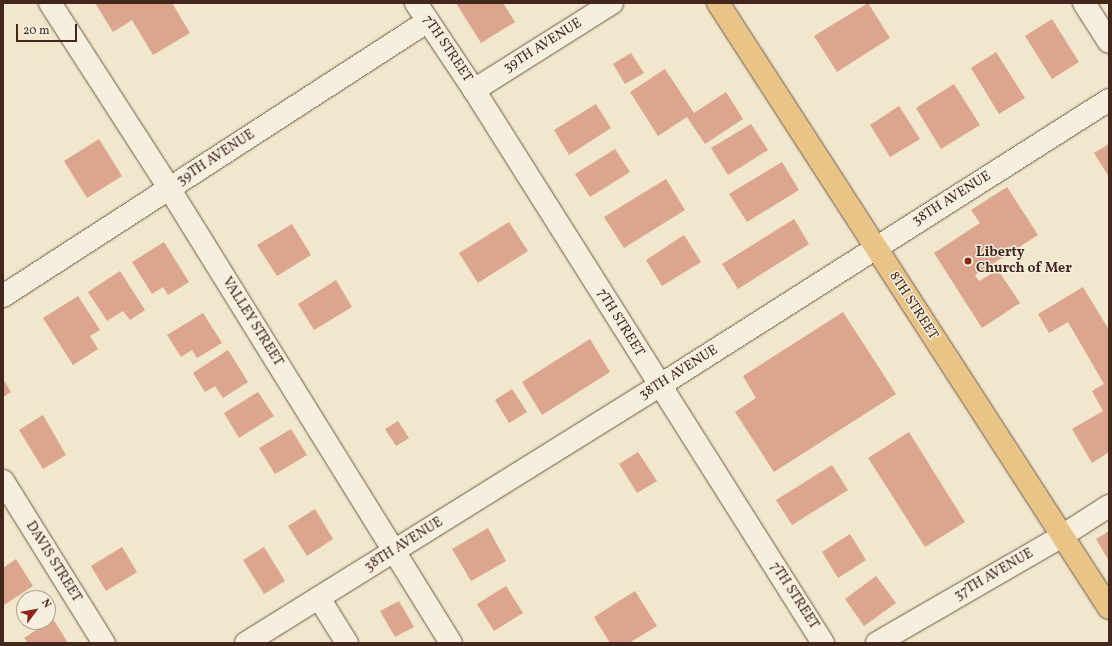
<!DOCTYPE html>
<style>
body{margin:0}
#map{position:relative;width:1112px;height:646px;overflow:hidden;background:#f1e7cc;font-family:Vollkorn,serif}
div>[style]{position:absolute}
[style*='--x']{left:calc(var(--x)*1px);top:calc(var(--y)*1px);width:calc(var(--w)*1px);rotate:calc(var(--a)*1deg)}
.building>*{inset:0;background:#dba58e}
.roads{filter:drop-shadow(0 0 1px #6e5748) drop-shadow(0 0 1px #6e5748)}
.minor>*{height:22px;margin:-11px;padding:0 11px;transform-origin:11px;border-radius:11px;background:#f6efde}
.major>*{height:22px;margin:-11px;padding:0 11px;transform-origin:11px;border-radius:11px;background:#e8c486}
.dots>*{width:11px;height:11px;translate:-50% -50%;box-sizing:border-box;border:2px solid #f6efde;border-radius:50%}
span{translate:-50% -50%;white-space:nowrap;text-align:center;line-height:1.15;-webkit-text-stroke:3px #f6efde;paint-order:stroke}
.street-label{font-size:14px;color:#43271c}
.poi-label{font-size:14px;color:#43271c;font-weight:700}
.left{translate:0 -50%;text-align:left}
.frame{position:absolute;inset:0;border:4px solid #43271c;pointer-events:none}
.north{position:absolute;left:16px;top:590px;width:40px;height:40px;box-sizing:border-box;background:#f6efde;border:1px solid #ae9f90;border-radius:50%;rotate:58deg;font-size:11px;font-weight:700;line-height:16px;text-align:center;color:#43271c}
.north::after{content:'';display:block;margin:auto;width:14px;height:18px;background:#8f2418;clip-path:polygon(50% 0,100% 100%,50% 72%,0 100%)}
.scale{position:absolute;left:16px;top:24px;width:61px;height:18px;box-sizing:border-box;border:2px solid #43271c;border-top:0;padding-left:5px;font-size:12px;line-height:14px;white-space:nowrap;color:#43271c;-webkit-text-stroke:3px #f6efde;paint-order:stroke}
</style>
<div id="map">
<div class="building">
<i style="clip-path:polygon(95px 3px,172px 3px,190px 33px,153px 55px,132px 20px,113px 32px)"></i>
<i style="clip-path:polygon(456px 3px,503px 3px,515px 22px,481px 43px)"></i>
<i style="clip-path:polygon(868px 3px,890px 38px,837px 72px,814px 36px)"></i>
<i style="clip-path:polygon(1052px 19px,1079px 62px,1052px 79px,1025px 36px)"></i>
<i style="clip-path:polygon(996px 52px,1025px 98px,999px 114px,971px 68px)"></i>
<i style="clip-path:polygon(631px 53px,644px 73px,625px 84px,613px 64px)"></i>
<i style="clip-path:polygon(665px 69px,694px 113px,726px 92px,743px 119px,705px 144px,687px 117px,658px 136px,630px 92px)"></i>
<i style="clip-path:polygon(954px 84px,980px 125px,941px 149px,916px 108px)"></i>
<i style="clip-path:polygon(596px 104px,611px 128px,569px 155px,554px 130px)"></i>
<i style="clip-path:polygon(899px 106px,920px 139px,890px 157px,870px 125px)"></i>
<i style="clip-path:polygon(751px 124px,768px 150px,728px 175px,711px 148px)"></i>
<i style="clip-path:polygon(99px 139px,122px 176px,87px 198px,64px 161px)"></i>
<i style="clip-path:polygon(1109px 144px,1109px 177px,1094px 153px)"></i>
<i style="clip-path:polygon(615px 149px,630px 172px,590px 197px,575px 174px)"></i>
<i style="clip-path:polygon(782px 162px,799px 190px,747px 222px,729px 194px)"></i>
<i style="clip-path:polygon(666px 179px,685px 210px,624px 248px,604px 217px)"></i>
<i style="clip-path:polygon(1007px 187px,1038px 235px,975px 275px,979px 281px,998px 270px,1020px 303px,982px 328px,934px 253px,980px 223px,971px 210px)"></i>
<i style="clip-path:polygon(794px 219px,809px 244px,738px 289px,722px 264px)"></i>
<i style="clip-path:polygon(509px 222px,528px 251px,478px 283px,459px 253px)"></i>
<i style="clip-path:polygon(292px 224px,311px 255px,277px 276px,257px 245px)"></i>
<i style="clip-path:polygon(684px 235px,701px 262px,662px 286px,646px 260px)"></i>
<i style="clip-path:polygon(164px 242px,189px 282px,168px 295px,163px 287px,152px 294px,132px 262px)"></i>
<i style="clip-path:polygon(120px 271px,145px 310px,130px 320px,123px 311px,107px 321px,88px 292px)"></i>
<i style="clip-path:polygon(336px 280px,352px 307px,314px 330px,298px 304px)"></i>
<i style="clip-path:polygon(1083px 287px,1109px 330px,1109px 452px,1092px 463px,1072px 429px,1103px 411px,1092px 391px,1104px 384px,1068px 322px,1049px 333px,1038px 314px)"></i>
<i style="clip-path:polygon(78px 296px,100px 330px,90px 336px,98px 349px,73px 365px,43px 318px)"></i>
<i style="clip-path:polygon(843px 312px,896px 394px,774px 472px,735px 412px,756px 398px,743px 376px)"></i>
<i style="clip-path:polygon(203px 313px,222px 343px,197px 358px,192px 350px,181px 357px,167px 335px)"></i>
<i style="clip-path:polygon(590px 339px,610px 372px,542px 415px,522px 382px)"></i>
<i style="clip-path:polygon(228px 350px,248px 382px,223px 398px,215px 386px,205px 392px,193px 373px)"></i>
<i style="clip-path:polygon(3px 379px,11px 392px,3px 397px)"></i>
<i style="clip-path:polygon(512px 389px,527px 412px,509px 423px,495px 400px)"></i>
<i style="clip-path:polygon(258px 392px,274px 416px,239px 438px,224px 413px)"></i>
<i style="clip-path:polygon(43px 415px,66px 455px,43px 469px,19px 430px)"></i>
<i style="clip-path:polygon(398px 421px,409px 438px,396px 446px,385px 429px)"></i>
<i style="clip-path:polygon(291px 429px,307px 455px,275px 474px,259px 448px)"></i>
<i style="clip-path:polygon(909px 432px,965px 522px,925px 547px,868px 458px)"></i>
<i style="clip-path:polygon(638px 452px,657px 481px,637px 493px,619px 464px)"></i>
<i style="clip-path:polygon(832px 465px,848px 490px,792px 525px,776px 500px)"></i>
<i style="clip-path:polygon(315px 509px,333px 539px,307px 556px,288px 526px)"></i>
<i style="clip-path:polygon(488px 528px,506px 561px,471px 581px,452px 549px)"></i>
<i style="clip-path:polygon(1109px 531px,1109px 561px,1096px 539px)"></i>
<i style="clip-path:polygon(850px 534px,866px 560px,838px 578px,822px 552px)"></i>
<i style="clip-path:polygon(122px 547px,137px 572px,106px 591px,91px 566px)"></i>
<i style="clip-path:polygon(264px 547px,285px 581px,264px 594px,243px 560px)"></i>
<i style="clip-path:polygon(16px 559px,33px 586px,4px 605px,3px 568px)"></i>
<i style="clip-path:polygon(876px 576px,896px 603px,864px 626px,845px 599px)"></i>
<i style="clip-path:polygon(506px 586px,523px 613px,494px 631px,477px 604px)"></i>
<i style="clip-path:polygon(635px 591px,657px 626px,629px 643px,610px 643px,594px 617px)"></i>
<i style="clip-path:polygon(399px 601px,414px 627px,395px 637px,380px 611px)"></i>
<i style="clip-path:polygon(53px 619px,68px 643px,28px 643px,24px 638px)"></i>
</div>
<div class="roads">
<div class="minor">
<i style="--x:50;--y:3;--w:220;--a:57.2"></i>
<i style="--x:169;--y:188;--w:535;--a:58.21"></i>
<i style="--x:416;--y:3;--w:105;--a:56.3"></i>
<i style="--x:474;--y:90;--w:654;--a:57.74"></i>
<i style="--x:1084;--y:3;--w:46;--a:57.3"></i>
<i style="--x:474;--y:90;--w:163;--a:-32.2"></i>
<i style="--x:3;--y:296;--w:506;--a:-32.91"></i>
<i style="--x:3;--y:481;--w:191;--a:58.1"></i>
<i style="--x:319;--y:598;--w:53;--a:58.1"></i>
<i style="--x:246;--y:643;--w:486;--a:-31.9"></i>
<i style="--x:659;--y:386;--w:533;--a:-32.44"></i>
<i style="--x:877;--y:643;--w:214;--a:-30"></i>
<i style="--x:1062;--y:536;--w:56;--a:-32.6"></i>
</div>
<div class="major">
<i style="--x:718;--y:3;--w:720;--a:57.13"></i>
</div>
</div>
<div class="dots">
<i style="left:968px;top:261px;background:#8f2418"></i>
</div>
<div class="street-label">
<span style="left:543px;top:46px;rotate:-32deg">39TH AVENUE</span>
<span style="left:447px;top:49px;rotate:56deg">7TH STREET</span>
<span style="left:216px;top:158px;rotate:-33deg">39TH AVENUE</span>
<span style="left:952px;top:199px;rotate:-32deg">38TH AVENUE</span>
<span style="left:913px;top:306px;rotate:57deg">8TH STREET</span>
<span style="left:252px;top:322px;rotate:58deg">VALLEY STREET</span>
<span style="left:620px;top:323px;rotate:58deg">7TH STREET</span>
<span style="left:679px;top:373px;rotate:-32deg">38TH AVENUE</span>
<span style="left:404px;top:545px;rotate:-32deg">38TH AVENUE</span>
<span style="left:53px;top:562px;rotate:58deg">DAVIS STREET</span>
<span style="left:994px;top:575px;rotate:-30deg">37TH AVENUE</span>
<span style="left:794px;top:596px;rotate:57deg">7TH STREET</span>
</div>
<div class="poi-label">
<span class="left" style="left:976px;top:261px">Liberty<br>Church of Mer</span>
</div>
<div class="frame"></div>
<div class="north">N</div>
<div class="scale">20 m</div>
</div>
